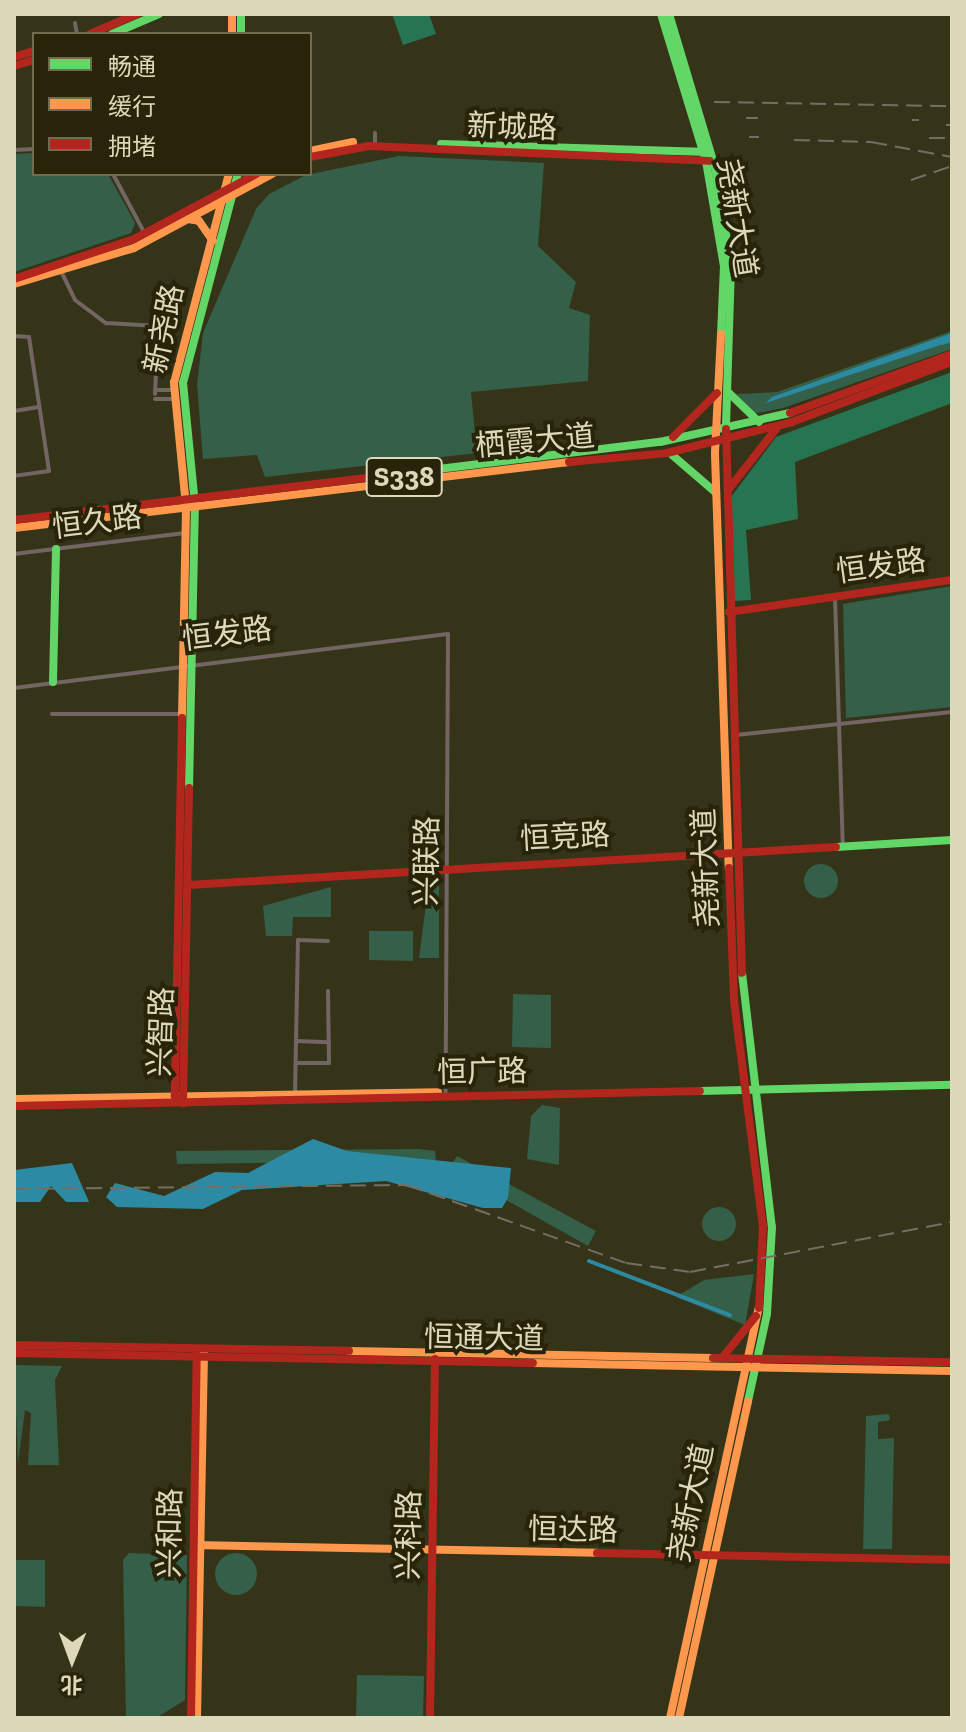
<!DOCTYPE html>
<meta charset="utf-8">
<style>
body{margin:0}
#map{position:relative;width:966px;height:1732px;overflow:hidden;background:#363418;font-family:"Zilla Slab","Noto Sans SC",serif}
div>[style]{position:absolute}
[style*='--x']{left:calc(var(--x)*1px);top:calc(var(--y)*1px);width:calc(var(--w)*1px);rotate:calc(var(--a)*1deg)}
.green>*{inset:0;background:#345f48}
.round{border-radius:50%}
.forest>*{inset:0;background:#267452}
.water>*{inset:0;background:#2d8aa3}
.stream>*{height:2px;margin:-1px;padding:0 1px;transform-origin:1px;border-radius:1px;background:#2d8aa3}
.canal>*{height:4px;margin:-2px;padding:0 2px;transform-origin:2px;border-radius:2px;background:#2d8aa3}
.street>*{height:4px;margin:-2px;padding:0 2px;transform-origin:2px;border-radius:2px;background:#726564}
.fast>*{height:8px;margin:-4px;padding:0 4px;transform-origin:4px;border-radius:4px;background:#63d668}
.slow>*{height:8px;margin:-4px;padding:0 4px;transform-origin:4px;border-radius:4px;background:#ff974d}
.jam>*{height:8px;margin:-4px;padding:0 4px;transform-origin:4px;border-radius:4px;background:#b3261e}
.rail>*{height:2px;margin-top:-1px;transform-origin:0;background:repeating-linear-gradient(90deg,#756d65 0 16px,transparent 0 24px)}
span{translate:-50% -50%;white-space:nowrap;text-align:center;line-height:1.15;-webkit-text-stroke:8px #27240a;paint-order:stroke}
.shield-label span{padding:2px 6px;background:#27240a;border:2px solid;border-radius:6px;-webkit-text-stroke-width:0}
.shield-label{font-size:28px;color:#dcd9ba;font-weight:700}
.street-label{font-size:30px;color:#dcd9ba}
.frame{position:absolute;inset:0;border:16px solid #dcd9ba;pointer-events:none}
.legend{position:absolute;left:32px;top:32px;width:280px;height:144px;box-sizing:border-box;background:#27240a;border:2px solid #6f6c50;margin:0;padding:10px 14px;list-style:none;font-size:24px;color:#dcd9ba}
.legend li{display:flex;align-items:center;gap:16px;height:40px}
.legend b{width:40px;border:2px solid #6f6c50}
.north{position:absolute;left:32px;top:1620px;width:80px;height:80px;-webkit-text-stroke:6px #27240a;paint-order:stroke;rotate:181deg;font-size:22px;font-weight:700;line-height:32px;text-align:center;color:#dcd9ba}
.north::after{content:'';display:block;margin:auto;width:28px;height:36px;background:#dcd9ba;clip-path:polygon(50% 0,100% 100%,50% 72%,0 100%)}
</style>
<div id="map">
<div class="green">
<i style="clip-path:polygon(34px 153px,34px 174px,108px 174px,135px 223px,131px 233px,14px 272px,14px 154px)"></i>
<i style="clip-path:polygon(399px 156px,544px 163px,538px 246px,576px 282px,569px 308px,590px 315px,588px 381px,471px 392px,477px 453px,265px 477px,257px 455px,203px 459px,197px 385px,203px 333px,256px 209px,269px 194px,306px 175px)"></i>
<i style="clip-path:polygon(952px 331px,952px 349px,783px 408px,753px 414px,736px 394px,777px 392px)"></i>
<i style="clip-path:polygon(952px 586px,952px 707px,846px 718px,843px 604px)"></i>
<i class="round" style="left:804px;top:864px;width:34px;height:34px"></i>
<i style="clip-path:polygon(419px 884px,439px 885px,439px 958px,419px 958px,426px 904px)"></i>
<i style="clip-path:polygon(331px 887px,331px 917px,293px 917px,292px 936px,266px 936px,263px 906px)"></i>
<i style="clip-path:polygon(369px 931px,413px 931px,413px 961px,369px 960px)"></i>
<i style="clip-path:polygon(513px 994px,551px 995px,551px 1048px,512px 1047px)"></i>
<i style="clip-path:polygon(542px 1105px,560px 1108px,559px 1165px,527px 1159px,531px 1116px)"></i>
<i style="clip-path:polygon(419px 1149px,435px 1151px,436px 1161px,177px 1164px,176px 1151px)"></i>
<i style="clip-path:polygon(457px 1156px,596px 1231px,588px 1246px,449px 1168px)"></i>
<i class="round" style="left:702px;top:1207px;width:34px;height:34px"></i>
<i style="clip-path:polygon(754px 1274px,745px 1325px,676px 1297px,704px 1280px)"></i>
<i style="clip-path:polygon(14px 1365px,62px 1366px,55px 1380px,59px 1465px,28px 1465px,31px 1413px,25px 1410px,18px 1463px)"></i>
<i style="clip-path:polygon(889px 1414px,890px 1420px,878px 1422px,878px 1439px,894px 1438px,892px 1549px,863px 1549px,866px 1416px)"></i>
<i style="clip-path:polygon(129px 1553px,187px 1555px,185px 1700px,156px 1718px,126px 1718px,123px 1560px)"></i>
<i class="round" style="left:215px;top:1553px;width:42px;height:42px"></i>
<i style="clip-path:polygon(14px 1560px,45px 1560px,45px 1607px,14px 1606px)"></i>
<i style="clip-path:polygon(357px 1675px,424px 1676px,423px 1718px,356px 1718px)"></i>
</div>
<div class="forest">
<i style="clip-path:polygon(392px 14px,429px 14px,436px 34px,403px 45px)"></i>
<i style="clip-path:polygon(952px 372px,952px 403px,795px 462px,798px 519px,746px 530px,751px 600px,734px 601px,731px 497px,776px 437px)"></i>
</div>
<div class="water">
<i style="clip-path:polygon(952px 333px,952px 341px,766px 403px,772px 397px)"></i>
<i style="clip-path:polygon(313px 1139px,347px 1151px,511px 1168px,508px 1198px,502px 1208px,483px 1208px,386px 1181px,242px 1190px,203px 1209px,117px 1207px,106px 1197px,115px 1183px,164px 1196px,215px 1172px,248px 1173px)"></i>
<i style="clip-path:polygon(72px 1163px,89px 1202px,66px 1202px,51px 1186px,40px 1202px,14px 1202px,14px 1170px)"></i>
</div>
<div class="stream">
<i style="--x:942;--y:344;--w:10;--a:-17"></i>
</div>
<div class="canal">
<i style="--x:589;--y:1261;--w:151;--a:21"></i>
</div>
<div class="street">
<i style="--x:75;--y:23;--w:11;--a:80"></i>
<i style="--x:375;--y:142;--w:9;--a:-90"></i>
<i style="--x:14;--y:150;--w:20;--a:-3"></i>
<i style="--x:113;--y:174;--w:66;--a:61.9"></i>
<i style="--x:61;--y:271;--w:32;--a:64"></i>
<i style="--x:75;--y:300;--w:39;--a:37"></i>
<i style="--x:106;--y:323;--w:52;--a:3.3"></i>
<i style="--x:158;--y:326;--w:68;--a:92.5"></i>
<i style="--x:14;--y:336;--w:15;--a:4"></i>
<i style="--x:29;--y:337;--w:135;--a:81.5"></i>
<i style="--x:49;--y:471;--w:35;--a:172"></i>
<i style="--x:155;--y:390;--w:19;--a:0"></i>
<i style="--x:155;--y:399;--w:19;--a:0"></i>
<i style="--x:14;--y:411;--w:25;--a:-9"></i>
<i style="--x:14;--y:554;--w:172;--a:-7"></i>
<i style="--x:835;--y:597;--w:249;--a:88.2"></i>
<i style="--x:14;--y:688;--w:437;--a:-7.1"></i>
<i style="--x:448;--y:634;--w:458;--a:90.3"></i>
<i style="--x:952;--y:713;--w:13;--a:90"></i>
<i style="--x:52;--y:714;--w:129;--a:0"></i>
<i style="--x:736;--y:735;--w:217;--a:-6.1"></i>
<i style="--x:296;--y:1041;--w:33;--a:2"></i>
<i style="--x:296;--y:1063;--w:33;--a:0"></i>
<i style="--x:329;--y:1063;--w:72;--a:-90.8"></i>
<i style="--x:295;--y:1095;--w:155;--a:-88.9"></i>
<i style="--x:298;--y:940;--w:30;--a:2"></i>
</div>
<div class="fast">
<i style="--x:241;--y:14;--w:20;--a:90"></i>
<i style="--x:661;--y:14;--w:154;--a:73"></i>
<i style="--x:706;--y:161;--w:107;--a:80.3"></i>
<i style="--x:724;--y:266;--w:68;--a:92.5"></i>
<i style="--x:669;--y:14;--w:160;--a:73.3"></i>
<i style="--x:715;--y:167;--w:100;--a:80.8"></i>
<i style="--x:731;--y:266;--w:163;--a:91.8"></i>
<i style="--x:112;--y:34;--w:51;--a:-23.1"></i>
<i style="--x:441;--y:144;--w:268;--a:1.7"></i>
<i style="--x:728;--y:392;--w:43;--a:44.1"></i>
<i style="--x:671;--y:454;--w:57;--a:40.7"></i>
<i style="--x:373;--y:477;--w:289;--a:-7"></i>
<i style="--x:660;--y:442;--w:133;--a:-12.6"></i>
<i style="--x:53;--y:682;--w:133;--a:-88.7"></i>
<i style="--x:189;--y:788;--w:283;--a:-88.8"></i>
<i style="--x:195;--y:505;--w:123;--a:-95.6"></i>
<i style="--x:183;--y:383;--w:216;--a:-75.3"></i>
<i style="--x:836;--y:847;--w:116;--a:-3.5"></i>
<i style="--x:742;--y:973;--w:256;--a:83.3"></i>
<i style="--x:772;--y:1227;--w:87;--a:93.3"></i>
<i style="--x:767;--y:1314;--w:89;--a:102.3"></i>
<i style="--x:700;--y:1091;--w:252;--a:-1.4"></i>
</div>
<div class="slow">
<i style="--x:232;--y:14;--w:20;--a:90"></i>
<i style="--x:310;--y:151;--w:44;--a:-11.8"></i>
<i style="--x:188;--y:219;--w:11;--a:10"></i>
<i style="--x:199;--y:221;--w:24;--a:55"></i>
<i style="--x:14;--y:284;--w:125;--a:-16.7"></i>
<i style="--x:134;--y:248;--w:157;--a:-28.2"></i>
<i style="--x:721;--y:334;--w:120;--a:92.9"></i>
<i style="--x:715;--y:454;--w:414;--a:88.1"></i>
<i style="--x:14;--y:528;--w:559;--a:-6.78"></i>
<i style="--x:182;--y:718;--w:212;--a:-88.9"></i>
<i style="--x:186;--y:506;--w:124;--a:-95.6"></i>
<i style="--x:174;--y:383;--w:216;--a:-75.3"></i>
<i style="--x:14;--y:1099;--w:424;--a:-0.9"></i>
<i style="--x:349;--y:1351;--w:364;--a:1.1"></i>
<i style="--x:533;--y:1363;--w:419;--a:1.1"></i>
<i style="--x:194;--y:1545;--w:403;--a:1.1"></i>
<i style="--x:197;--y:1718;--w:366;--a:-88.9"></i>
<i style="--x:670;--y:1718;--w:420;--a:-77.8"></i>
<i style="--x:679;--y:1718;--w:324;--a:-77.7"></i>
</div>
<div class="jam">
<i style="--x:90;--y:34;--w:51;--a:-23.1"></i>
<i style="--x:14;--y:57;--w:21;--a:-17"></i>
<i style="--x:14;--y:66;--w:21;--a:-17"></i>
<i style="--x:310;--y:157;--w:60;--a:-10.6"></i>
<i style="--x:369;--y:146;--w:341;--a:2.5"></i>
<i style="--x:14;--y:279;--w:126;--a:-18.4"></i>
<i style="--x:134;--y:239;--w:138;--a:-28"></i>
<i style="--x:790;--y:413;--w:172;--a:-20"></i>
<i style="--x:792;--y:422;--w:171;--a:-20.6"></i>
<i style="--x:726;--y:429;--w:544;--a:88.32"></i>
<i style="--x:673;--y:437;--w:62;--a:-45"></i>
<i style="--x:569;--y:462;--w:98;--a:-5.2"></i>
<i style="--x:667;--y:453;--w:129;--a:-13.9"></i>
<i style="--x:728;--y:490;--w:78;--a:-51.8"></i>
<i style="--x:14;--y:520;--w:362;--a:-6.8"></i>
<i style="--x:729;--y:612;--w:225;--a:-8.2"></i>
<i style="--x:182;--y:718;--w:378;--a:91.1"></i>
<i style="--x:175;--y:1096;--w:11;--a:41"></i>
<i style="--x:729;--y:868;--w:133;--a:87.8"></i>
<i style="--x:734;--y:1001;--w:227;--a:82.7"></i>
<i style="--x:763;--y:1226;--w:82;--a:92.8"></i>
<i style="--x:188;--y:885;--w:649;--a:-3.36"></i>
<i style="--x:183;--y:1103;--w:315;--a:-88.9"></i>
<i style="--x:14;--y:1106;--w:686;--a:-1.25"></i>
<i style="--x:14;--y:1345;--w:335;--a:1"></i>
<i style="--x:14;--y:1353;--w:519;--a:1.1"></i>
<i style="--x:713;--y:1358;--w:239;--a:1"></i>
<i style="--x:722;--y:1358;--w:54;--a:-51"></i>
<i style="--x:597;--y:1553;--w:355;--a:1.1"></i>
<i style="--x:191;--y:1718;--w:363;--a:-89.1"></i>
<i style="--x:430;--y:1718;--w:359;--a:-89.2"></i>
</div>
<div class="rail">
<i style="--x:714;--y:102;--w:238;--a:1"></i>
<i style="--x:746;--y:118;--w:12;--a:0"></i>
<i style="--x:912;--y:120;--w:7;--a:0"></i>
<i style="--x:946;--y:125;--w:6;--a:0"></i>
<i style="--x:749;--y:137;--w:10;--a:0"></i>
<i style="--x:929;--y:138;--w:23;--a:0"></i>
<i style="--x:794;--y:140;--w:77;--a:1.5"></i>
<i style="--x:871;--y:142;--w:82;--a:10.5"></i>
<i style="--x:911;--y:180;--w:43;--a:-18.9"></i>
<i style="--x:14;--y:1189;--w:393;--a:-0.6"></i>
<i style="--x:407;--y:1185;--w:232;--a:19.6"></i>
<i style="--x:626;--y:1263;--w:65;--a:8"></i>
<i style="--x:690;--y:1272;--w:267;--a:-10.8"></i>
</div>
<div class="shield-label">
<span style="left:404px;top:477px">S338</span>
</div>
<div class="street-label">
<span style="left:512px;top:127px;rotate:2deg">新城路</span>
<span style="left:737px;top:218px;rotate:81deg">尧新大道</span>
<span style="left:164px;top:329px;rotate:-78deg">新尧路</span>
<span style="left:535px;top:441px;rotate:-5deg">栖霞大道</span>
<span style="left:97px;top:522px;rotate:-7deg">恒久路</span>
<span style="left:881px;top:566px;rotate:-8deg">恒发路</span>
<span style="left:227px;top:634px;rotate:-7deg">恒发路</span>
<span style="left:565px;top:837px;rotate:-3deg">恒竞路</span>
<span style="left:427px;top:861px;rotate:-89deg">兴联路</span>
<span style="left:706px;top:868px;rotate:-92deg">尧新大道</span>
<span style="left:161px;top:1032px;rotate:-88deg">兴智路</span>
<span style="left:482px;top:1072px;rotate:-1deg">恒广路</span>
<span style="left:484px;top:1338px;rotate:1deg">恒通大道</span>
<span style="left:691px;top:1503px;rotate:-78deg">尧新大道</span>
<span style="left:573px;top:1530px;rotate:1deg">恒达路</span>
<span style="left:170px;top:1533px;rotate:-89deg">兴和路</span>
<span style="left:409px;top:1535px;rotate:-89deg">兴科路</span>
</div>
<div class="frame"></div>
<ul class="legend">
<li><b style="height:10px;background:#63d668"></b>畅通</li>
<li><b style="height:10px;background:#ff974d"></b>缓行</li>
<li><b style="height:10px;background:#b3261e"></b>拥堵</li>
</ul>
<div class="north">北</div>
</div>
